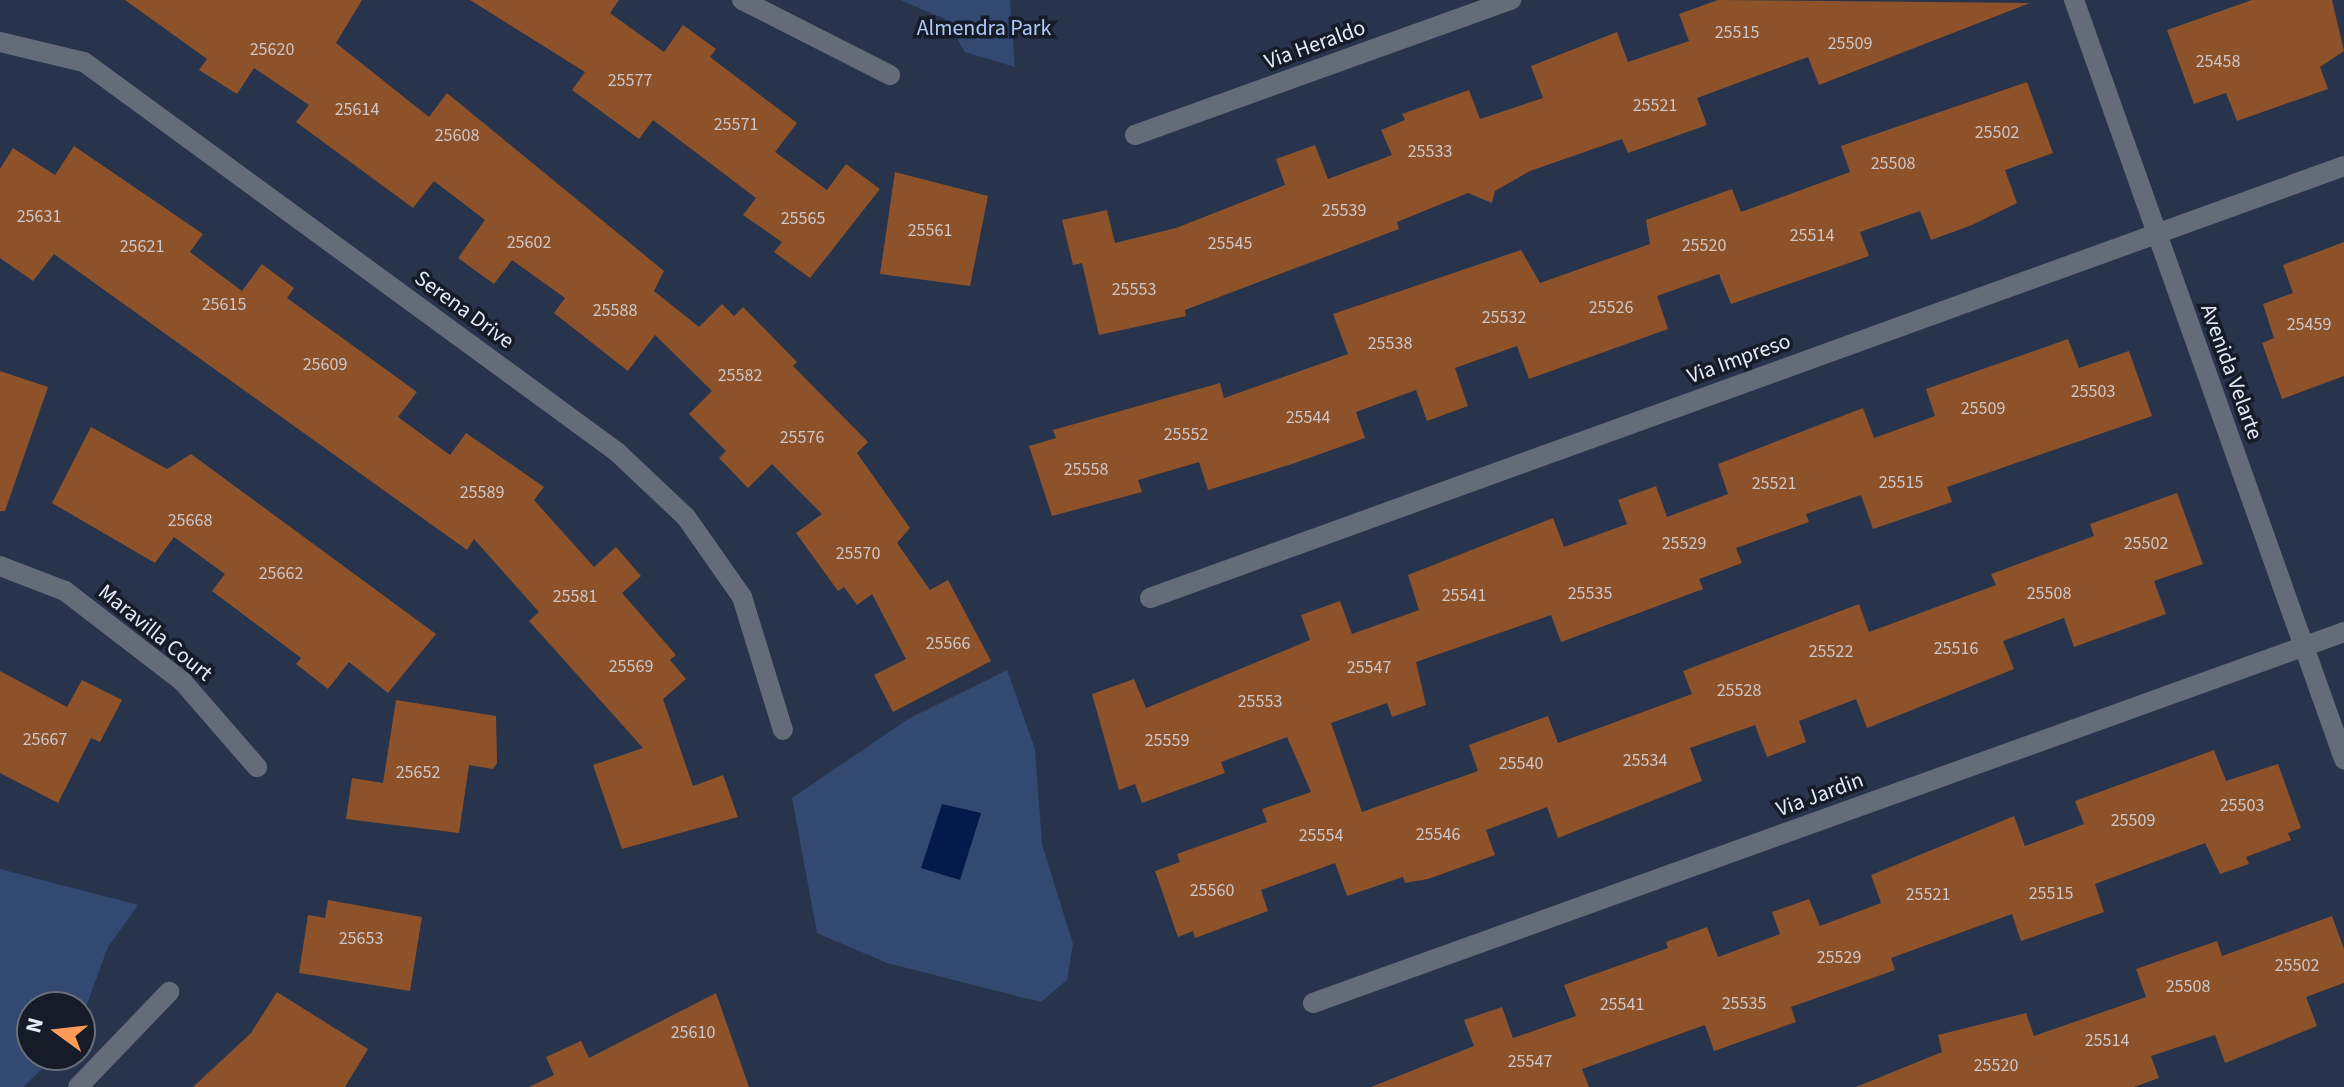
<!DOCTYPE html>
<style>
body{margin:0}
#map{position:relative;width:2344px;height:1087px;overflow:hidden;background:#27344c;font-family:"Source Sans 3",sans-serif}
div>[style]{position:absolute}
[style*='--x']{left:calc(var(--x)*1px);top:calc(var(--y)*1px);width:calc(var(--w)*1px);rotate:calc(var(--a)*1deg)}
.green>*{inset:0;background:#334971}
.water>*{inset:0;background:#031a4a}
.building>*{inset:0;background:#8d522a}
.minor>*{height:20px;margin:-10px;padding:0 10px;transform-origin:10px;border-radius:10px;background:#656c79}
span{translate:-50% -50%;white-space:nowrap;text-align:center;line-height:1.15;-webkit-text-stroke:7px #161c27;paint-order:stroke}
.number-label{font-size:18px;color:#cdc5c6}
.number-label span{-webkit-text-stroke-width:0}
.park-label{font-size:22px;color:#adc8f9}
.street-label{font-size:22px;color:#e2ebfa}
.north{position:absolute;left:16px;top:991px;width:80px;height:80px;box-sizing:border-box;background:#161c27;border:2px solid #686f7b;border-radius:50%;rotate:285deg;font-size:22px;font-weight:700;line-height:32px;text-align:center;color:#e2ebfa}
.north::after{content:'';display:block;margin:auto;width:28px;height:36px;background:#fe9b59;clip-path:polygon(50% 0,100% 100%,50% 72%,0 100%)}
</style>
<div id="map">
<div class="green">
<i style="clip-path:polygon(900px 0,1010px 0,1015px 67px,965px 52px,945px 19px)"></i>
<i style="clip-path:polygon(1007px 670px,1035px 749px,1042px 844px,1073px 944px,1067px 980px,1041px 1002px,887px 963px,817px 933px,792px 798px,908px 719px)"></i>
<i style="clip-path:polygon(0 869px,138px 905px,108px 947px,80px 1023px,80px 1007px,32px 1007px,32px 1055px,57px 1055px,23px 1087px,0 1087px)"></i>
</div>
<div class="water">
<i style="clip-path:polygon(942px 804px,981px 813px,960px 880px,921px 868px)"></i>
</div>
<div class="building">
<i style="clip-path:polygon(125px 0,362px 0,336px 43px,429px 117px,447px 93px,664px 271px,654px 291px,699px 327px,722px 304px,734px 316px,743px 307px,797px 362px,793px 366px,868px 442px,857px 453px,910px 528px,897px 543px,930px 590px,948px 580px,991px 661px,893px 712px,874px 675px,906px 659px,872px 594px,857px 605px,844px 587px,838px 591px,796px 533px,822px 514px,772px 464px,748px 488px,719px 458px,726px 451px,689px 414px,712px 391px,655px 335px,628px 371px,554px 313px,565px 298px,512px 260px,494px 284px,458px 258px,485px 220px,434px 181px,413px 208px,296px 122px,309px 105px,254px 68px,237px 94px,199px 70px,207px 59px)"></i>
<i style="clip-path:polygon(470px 0,619px 0,610px 13px,664px 52px,683px 25px,716px 49px,710px 57px,797px 123px,775px 152px,827px 190px,846px 164px,880px 189px,810px 278px,774px 252px,782px 242px,743px 215px,756px 198px,653px 120px,639px 139px,572px 90px,585px 72px)"></i>
<i style="clip-path:polygon(1718px 0,2030px 3px,1819px 85px,1808px 57px,1697px 98px,1707px 125px,1628px 153px,1622px 139px,1530px 171px,1495px 191px,1492px 203px,1468px 193px,1397px 222px,1399px 229px,1185px 310px,1186px 316px,1099px 335px,1082px 263px,1073px 265px,1062px 220px,1107px 210px,1115px 243px,1176px 228px,1285px 185px,1276px 159px,1315px 145px,1328px 179px,1392px 155px,1381px 130px,1405px 120px,1402px 114px,1469px 90px,1480px 119px,1543px 98px,1531px 66px,1617px 32px,1628px 62px,1689px 41px,1679px 14px)"></i>
<i style="clip-path:polygon(2252px 0,2332px 0,2344px 51px,2320px 67px,2328px 89px,2237px 121px,2226px 93px,2194px 104px,2167px 30px)"></i>
<i style="clip-path:polygon(2027px 82px,2053px 153px,2005px 170px,2017px 203px,1972px 225px,1931px 240px,1920px 211px,1860px 232px,1869px 256px,1731px 304px,1719px 274px,1657px 296px,1668px 329px,1529px 379px,1517px 346px,1455px 368px,1468px 406px,1427px 421px,1416px 390px,1356px 412px,1365px 438px,1292px 464px,1208px 490px,1199px 462px,1138px 480px,1142px 492px,1052px 516px,1029px 446px,1056px 438px,1053px 430px,1220px 383px,1224px 398px,1348px 354px,1333px 314px,1521px 250px,1540px 283px,1650px 244px,1646px 220px,1732px 189px,1741px 212px,1850px 172px,1841px 146px)"></i>
<i style="clip-path:polygon(74px 146px,203px 234px,190px 252px,242px 291px,262px 264px,294px 288px,287px 298px,417px 392px,398px 417px,450px 455px,466px 433px,544px 487px,534px 500px,594px 567px,616px 547px,641px 576px,622px 593px,676px 655px,670px 660px,686px 679px,663px 699px,693px 786px,723px 775px,738px 817px,622px 849px,593px 765px,643px 748px,529px 621px,539px 612px,474px 539px,467px 550px,54px 254px,33px 281px,0 258px,0 169px,13px 148px,55px 175px)"></i>
<i style="clip-path:polygon(895px 172px,988px 196px,970px 286px,880px 274px)"></i>
<i style="clip-path:polygon(2344px 242px,2344px 376px,2282px 399px,2262px 343px,2274px 338px,2263px 304px,2293px 293px,2283px 265px)"></i>
<i style="clip-path:polygon(2068px 339px,2079px 368px,2129px 351px,2152px 416px,1947px 487px,1952px 502px,1873px 529px,1861px 495px,1806px 514px,1809px 522px,1736px 548px,1742px 563px,1699px 579px,1703px 589px,1561px 642px,1551px 615px,1416px 662px,1426px 705px,1392px 717px,1387px 703px,1331px 723px,1362px 812px,1478px 771px,1469px 745px,1548px 716px,1558px 743px,1692px 694px,1683px 671px,1859px 604px,1869px 632px,1996px 585px,1991px 574px,2094px 536px,2090px 524px,2177px 493px,2203px 564px,2154px 581px,2166px 614px,2074px 647px,2064px 618px,2003px 641px,2014px 669px,1867px 728px,1856px 699px,1799px 721px,1806px 742px,1767px 757px,1755px 725px,1690px 748px,1702px 781px,1558px 838px,1547px 807px,1486px 830px,1495px 855px,1428px 879px,1405px 883px,1403px 877px,1347px 896px,1335px 863px,1261px 890px,1268px 911px,1195px 938px,1193px 931px,1178px 937px,1155px 871px,1180px 862px,1177px 854px,1267px 822px,1262px 809px,1311px 792px,1287px 737px,1221px 762px,1225px 773px,1142px 803px,1135px 784px,1119px 790px,1092px 694px,1134px 679px,1146px 708px,1310px 640px,1301px 615px,1340px 601px,1352px 634px,1419px 610px,1408px 575px,1553px 518px,1564px 547px,1627px 524px,1618px 500px,1656px 486px,1667px 517px,1728px 494px,1718px 464px,1863px 408px,1874px 438px,1935px 416px,1926px 389px)"></i>
<i style="clip-path:polygon(0 371px,48px 387px,5px 511px,0 511px)"></i>
<i style="clip-path:polygon(91px 427px,167px 469px,191px 454px,436px 634px,388px 693px,349px 662px,328px 689px,296px 664px,301px 658px,212px 591px,225px 574px,174px 537px,155px 563px,52px 503px)"></i>
<i style="clip-path:polygon(0 671px,67px 707px,82px 680px,122px 700px,100px 742px,91px 738px,58px 803px,0 773px)"></i>
<i style="clip-path:polygon(396px 700px,496px 716px,497px 763px,493px 769px,469px 765px,459px 833px,346px 819px,352px 778px,383px 783px)"></i>
<i style="clip-path:polygon(2214px 750px,2226px 781px,2278px 764px,2301px 828px,2288px 833px,2291px 840px,2246px 857px,2249px 864px,2220px 874px,2205px 843px,2095px 884px,2104px 912px,2021px 941px,2012px 914px,1891px 958px,1895px 970px,1791px 1007px,1796px 1022px,1714px 1051px,1705px 1025px,1582px 1069px,1589px 1087px,1371px 1087px,1474px 1046px,1464px 1020px,1502px 1007px,1513px 1038px,1576px 1016px,1564px 985px,1668px 948px,1666px 942px,1707px 927px,1718px 957px,1780px 934px,1772px 912px,1809px 899px,1820px 926px,1881px 903px,1871px 875px,2014px 816px,2025px 846px,2084px 824px,2075px 801px)"></i>
<i style="clip-path:polygon(328px 900px,422px 917px,410px 991px,299px 973px,308px 915px,325px 918px)"></i>
<i style="clip-path:polygon(2332px 916px,2344px 949px,2344px 983px,2306px 997px,2317px 1026px,2225px 1063px,2215px 1035px,2151px 1056px,2159px 1078px,2134px 1087px,1856px 1087px,1942px 1052px,1938px 1035px,2026px 1013px,2034px 1036px,2146px 997px,2136px 969px,2217px 941px,2222px 956px)"></i>
<i style="clip-path:polygon(277px 992px,368px 1049px,345px 1087px,193px 1087px,251px 1033px)"></i>
<i style="clip-path:polygon(716px 993px,749px 1087px,529px 1087px,554px 1075px,546px 1057px,581px 1041px,589px 1058px)"></i>
</div>
<div class="minor">
<i style="--x:742;--y:0;--w:166;--a:26.9"></i>
<i style="--x:2074;--y:0;--w:806;--a:70.42"></i>
<i style="--x:0;--y:42;--w:86;--a:13.4"></i>
<i style="--x:84;--y:62;--w:660;--a:36.19"></i>
<i style="--x:617;--y:452;--w:95;--a:43.3"></i>
<i style="--x:686;--y:517;--w:98;--a:55"></i>
<i style="--x:742;--y:597;--w:139;--a:72.9"></i>
<i style="--x:1135;--y:135;--w:400;--a:-19.8"></i>
<i style="--x:0;--y:566;--w:70;--a:21"></i>
<i style="--x:65;--y:591;--w:149;--a:37.6"></i>
<i style="--x:183;--y:682;--w:113;--a:49"></i>
<i style="--x:1150;--y:598;--w:1270;--a:-19.89"></i>
<i style="--x:1313;--y:1003;--w:1096;--a:-19.79"></i>
<i style="--x:78;--y:1087;--w:132;--a:-46.2"></i>
</div>
<div class="number-label">
<span style="left:1737px;top:33px">25515</span>
<span style="left:1850px;top:44px">25509</span>
<span style="left:272px;top:50px">25620</span>
<span style="left:2218px;top:62px">25458</span>
<span style="left:630px;top:81px">25577</span>
<span style="left:1655px;top:106px">25521</span>
<span style="left:357px;top:110px">25614</span>
<span style="left:736px;top:125px">25571</span>
<span style="left:1997px;top:133px">25502</span>
<span style="left:457px;top:136px">25608</span>
<span style="left:1430px;top:152px">25533</span>
<span style="left:1893px;top:164px">25508</span>
<span style="left:1344px;top:211px">25539</span>
<span style="left:39px;top:217px">25631</span>
<span style="left:803px;top:219px">25565</span>
<span style="left:930px;top:231px">25561</span>
<span style="left:1812px;top:236px">25514</span>
<span style="left:529px;top:243px">25602</span>
<span style="left:1230px;top:244px">25545</span>
<span style="left:1704px;top:246px">25520</span>
<span style="left:142px;top:247px">25621</span>
<span style="left:1134px;top:290px">25553</span>
<span style="left:224px;top:305px">25615</span>
<span style="left:1611px;top:308px">25526</span>
<span style="left:615px;top:311px">25588</span>
<span style="left:1504px;top:318px">25532</span>
<span style="left:2309px;top:325px">25459</span>
<span style="left:1390px;top:344px">25538</span>
<span style="left:325px;top:365px">25609</span>
<span style="left:740px;top:376px">25582</span>
<span style="left:2093px;top:392px">25503</span>
<span style="left:1983px;top:409px">25509</span>
<span style="left:1308px;top:418px">25544</span>
<span style="left:1186px;top:435px">25552</span>
<span style="left:802px;top:438px">25576</span>
<span style="left:1086px;top:470px">25558</span>
<span style="left:1901px;top:483px">25515</span>
<span style="left:1774px;top:484px">25521</span>
<span style="left:482px;top:493px">25589</span>
<span style="left:190px;top:521px">25668</span>
<span style="left:1684px;top:544px">25529</span>
<span style="left:2146px;top:544px">25502</span>
<span style="left:858px;top:554px">25570</span>
<span style="left:281px;top:574px">25662</span>
<span style="left:1590px;top:594px">25535</span>
<span style="left:2049px;top:594px">25508</span>
<span style="left:1464px;top:596px">25541</span>
<span style="left:575px;top:597px">25581</span>
<span style="left:948px;top:644px">25566</span>
<span style="left:1956px;top:649px">25516</span>
<span style="left:1831px;top:652px">25522</span>
<span style="left:631px;top:667px">25569</span>
<span style="left:1369px;top:668px">25547</span>
<span style="left:1739px;top:691px">25528</span>
<span style="left:1260px;top:702px">25553</span>
<span style="left:45px;top:740px">25667</span>
<span style="left:1167px;top:741px">25559</span>
<span style="left:1645px;top:761px">25534</span>
<span style="left:1521px;top:764px">25540</span>
<span style="left:418px;top:773px">25652</span>
<span style="left:2242px;top:806px">25503</span>
<span style="left:2133px;top:821px">25509</span>
<span style="left:1438px;top:835px">25546</span>
<span style="left:1321px;top:836px">25554</span>
<span style="left:1212px;top:891px">25560</span>
<span style="left:2051px;top:894px">25515</span>
<span style="left:1928px;top:895px">25521</span>
<span style="left:361px;top:939px">25653</span>
<span style="left:1839px;top:958px">25529</span>
<span style="left:2297px;top:966px">25502</span>
<span style="left:2188px;top:987px">25508</span>
<span style="left:1744px;top:1004px">25535</span>
<span style="left:1622px;top:1005px">25541</span>
<span style="left:693px;top:1033px">25610</span>
<span style="left:2107px;top:1041px">25514</span>
<span style="left:1530px;top:1062px">25547</span>
<span style="left:1996px;top:1066px">25520</span>
</div>
<div class="park-label">
<span style="left:984px;top:29px">Almendra Park</span>
</div>
<div class="street-label">
<span style="left:1315px;top:45px;rotate:-20deg">Via Heraldo</span>
<span style="left:464px;top:310px;rotate:36deg">Serena Drive</span>
<span style="left:1739px;top:359px;rotate:-20deg">Via Impreso</span>
<span style="left:2231px;top:372px;rotate:70deg">Avenida Velarte</span>
<span style="left:155px;top:633px;rotate:39deg">Maravilla Court</span>
<span style="left:1820px;top:795px;rotate:-20deg">Via Jardin</span>
</div>
<div class="north">N</div>
</div>
